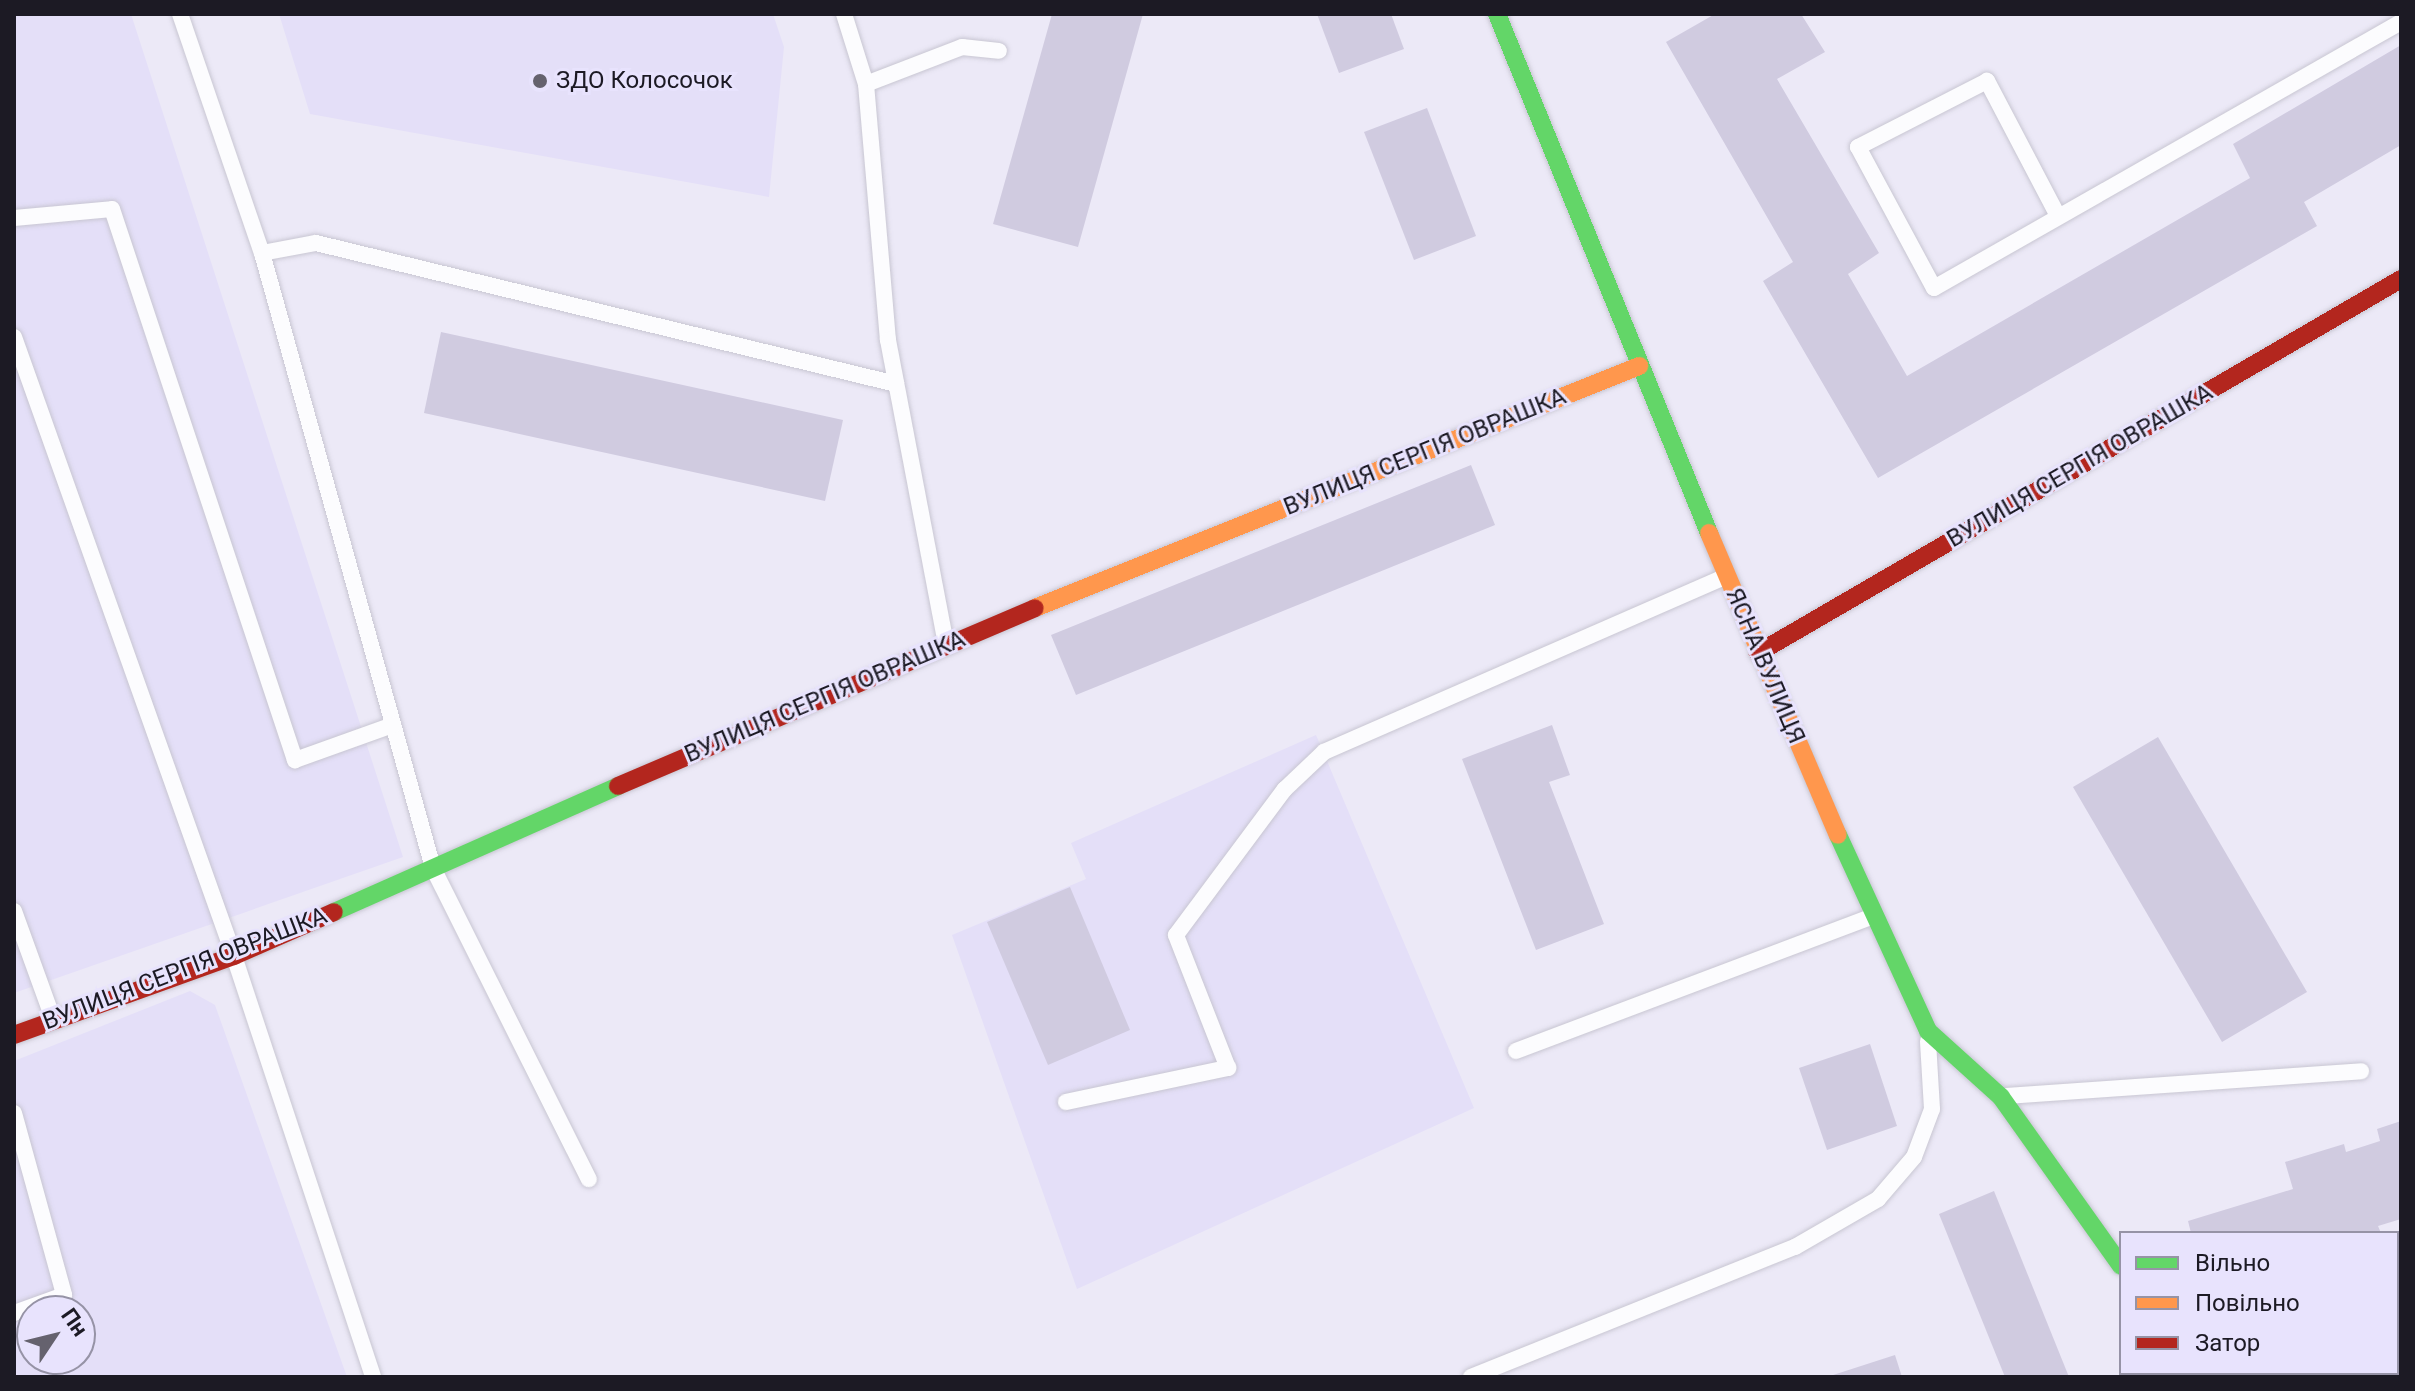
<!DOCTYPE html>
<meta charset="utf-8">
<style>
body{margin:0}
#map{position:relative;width:2415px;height:1391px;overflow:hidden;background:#ece9f7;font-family:Roboto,sans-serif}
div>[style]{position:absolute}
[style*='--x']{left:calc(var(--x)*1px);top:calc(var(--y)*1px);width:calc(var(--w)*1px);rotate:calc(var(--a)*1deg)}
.built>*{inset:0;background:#e4dff8}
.building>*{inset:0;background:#d0cbe0}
.roads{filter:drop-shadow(0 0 2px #c8c6d2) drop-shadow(0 0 2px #c8c6d2)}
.lane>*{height:16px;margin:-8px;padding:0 8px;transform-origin:8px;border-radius:8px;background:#fcfcfe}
.street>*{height:34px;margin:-17px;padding:0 17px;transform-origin:17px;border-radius:17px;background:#fcfcfe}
.fast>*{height:18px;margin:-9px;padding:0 9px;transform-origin:9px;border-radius:9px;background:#63d668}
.slow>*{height:18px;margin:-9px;padding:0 9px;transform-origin:9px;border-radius:9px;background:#ff974d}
.jam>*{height:18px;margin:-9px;padding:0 9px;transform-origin:9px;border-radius:9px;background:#b3261e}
.dots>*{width:22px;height:22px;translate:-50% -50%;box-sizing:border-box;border:4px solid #e8e3fd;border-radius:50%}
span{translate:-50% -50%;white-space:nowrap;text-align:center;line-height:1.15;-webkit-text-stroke:6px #e8e3fd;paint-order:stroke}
.poi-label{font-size:24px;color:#1c1a24}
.left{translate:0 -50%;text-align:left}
.street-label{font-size:24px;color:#1c1a24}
.frame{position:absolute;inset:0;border:16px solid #1c1a24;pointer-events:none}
.legend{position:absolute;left:2119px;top:1231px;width:280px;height:144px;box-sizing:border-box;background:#e8e3fd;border:2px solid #9693a6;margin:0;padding:10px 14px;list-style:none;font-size:24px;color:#1c1a24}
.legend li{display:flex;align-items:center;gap:16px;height:40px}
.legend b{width:40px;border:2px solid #9693a6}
.north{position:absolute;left:16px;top:1295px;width:80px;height:80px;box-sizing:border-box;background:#e8e3fd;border:2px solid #9693a6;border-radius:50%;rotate:55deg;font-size:22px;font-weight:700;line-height:32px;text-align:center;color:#1c1a24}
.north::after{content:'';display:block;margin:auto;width:28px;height:36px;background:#65626e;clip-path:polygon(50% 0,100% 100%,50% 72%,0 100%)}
</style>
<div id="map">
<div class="built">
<i style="clip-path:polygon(14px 14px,131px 14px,403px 857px,14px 993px)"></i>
<i style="clip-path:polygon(279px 14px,773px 14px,784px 47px,769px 197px,310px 114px)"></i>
<i style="clip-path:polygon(1316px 735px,1474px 1108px,1077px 1289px,952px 935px,1086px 879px,1071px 843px)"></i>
<i style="clip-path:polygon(evenodd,190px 991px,215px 1005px,347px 1377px,14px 1377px,14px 1061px,190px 991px,32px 1311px,80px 1311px,80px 1359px,32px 1359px,32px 1311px)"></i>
</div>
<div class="building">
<i style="clip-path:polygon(1052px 14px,1143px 14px,1078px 247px,993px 224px)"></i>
<i style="clip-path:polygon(1317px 14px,1391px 14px,1404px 49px,1339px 73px)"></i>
<i style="clip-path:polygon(1715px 14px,1801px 14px,1825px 52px,1777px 79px,1879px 253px,1848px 274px,1907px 376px,2250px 178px,2233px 144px,2401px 45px,2401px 145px,2304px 202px,2317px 226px,1878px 478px,1763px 281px,1793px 262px,1666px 42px)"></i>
<i style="clip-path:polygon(1427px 108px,1476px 236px,1414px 260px,1364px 132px)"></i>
<i style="clip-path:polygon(441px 332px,843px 420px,825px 501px,424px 413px)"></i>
<i style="clip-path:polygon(1471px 465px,1495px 525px,1076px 695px,1051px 635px)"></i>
<i style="clip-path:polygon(1552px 725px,1570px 775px,1549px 782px,1604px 924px,1536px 950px,1462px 759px)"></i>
<i style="clip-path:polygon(2158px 737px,2307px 992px,2222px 1042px,2073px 787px)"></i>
<i style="clip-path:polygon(1070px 887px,1130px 1030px,1048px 1065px,987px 922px)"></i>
<i style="clip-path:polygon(1870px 1044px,1897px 1126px,1827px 1150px,1799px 1068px)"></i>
<i style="clip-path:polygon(2401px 1121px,2401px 1219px,2378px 1226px,2381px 1233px,2191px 1233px,2188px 1221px,2293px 1189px,2285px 1162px,2344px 1144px,2346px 1152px,2380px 1141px,2377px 1129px)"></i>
<i style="clip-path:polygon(1994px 1191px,2069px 1377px,2005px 1377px,1939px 1214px)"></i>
<i style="clip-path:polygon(1895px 1355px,1902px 1377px,1830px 1377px,1830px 1376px)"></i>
</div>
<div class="roads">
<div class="lane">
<i style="--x:180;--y:14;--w:253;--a:71.1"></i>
<i style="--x:262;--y:253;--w:638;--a:74.46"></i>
<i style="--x:433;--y:868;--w:348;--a:63.4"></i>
<i style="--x:844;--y:14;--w:73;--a:72.6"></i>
<i style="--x:866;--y:84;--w:257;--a:85.1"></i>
<i style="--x:888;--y:340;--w:309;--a:79.2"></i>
<i style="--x:866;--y:84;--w:103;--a:-21.1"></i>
<i style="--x:962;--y:47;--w:37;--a:6"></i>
<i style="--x:2058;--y:216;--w:153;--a:-117.7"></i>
<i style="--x:1987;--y:81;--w:145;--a:152.9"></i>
<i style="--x:1858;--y:147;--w:160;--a:61.7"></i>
<i style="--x:1934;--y:288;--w:537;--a:-29.67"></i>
<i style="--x:14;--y:218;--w:98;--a:-5.2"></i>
<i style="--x:112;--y:209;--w:581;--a:71.63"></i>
<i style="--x:295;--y:760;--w:104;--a:-19.7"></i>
<i style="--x:262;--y:253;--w:55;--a:-10.5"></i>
<i style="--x:316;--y:243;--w:597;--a:13.66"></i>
<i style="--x:14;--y:337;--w:657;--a:70.43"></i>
<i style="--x:234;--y:956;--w:443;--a:71.7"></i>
<i style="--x:14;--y:911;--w:115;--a:70.1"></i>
<i style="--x:1516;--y:1051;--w:379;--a:-20.7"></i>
<i style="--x:2007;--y:1096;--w:355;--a:-4"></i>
<i style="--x:1066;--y:1102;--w:166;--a:-11.9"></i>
<i style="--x:1228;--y:1068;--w:143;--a:-111.4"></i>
<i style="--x:1176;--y:935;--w:182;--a:-53.3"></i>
<i style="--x:1285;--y:789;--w:54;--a:-43.5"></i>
<i style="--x:1324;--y:752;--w:438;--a:-23.6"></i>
<i style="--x:14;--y:1113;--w:189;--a:74.6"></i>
<i style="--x:64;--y:1295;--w:53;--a:160.2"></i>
<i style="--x:1471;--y:1377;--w:349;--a:-21.9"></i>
<i style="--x:1795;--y:1247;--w:96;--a:-30"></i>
<i style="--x:1878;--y:1199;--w:55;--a:-49.4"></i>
<i style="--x:1914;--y:1157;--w:51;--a:-69.4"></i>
<i style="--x:1932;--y:1109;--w:68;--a:-93.4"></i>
</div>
<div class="street">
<i style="--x:2397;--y:1273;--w:4;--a:-14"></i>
<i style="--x:2185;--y:1373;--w:4;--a:76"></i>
</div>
<div class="fast">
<i style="--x:1497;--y:14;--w:561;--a:67.78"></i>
<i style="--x:1838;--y:835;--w:216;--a:65.3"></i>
<i style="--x:1928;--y:1031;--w:98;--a:42.1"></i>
<i style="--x:2001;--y:1097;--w:207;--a:54.6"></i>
<i style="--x:334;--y:912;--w:311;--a:-23.9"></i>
</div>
<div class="slow">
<i style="--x:1709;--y:533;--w:328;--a:66.9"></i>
<i style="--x:1035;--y:608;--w:651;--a:-21.83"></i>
</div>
<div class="jam">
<i style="--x:1758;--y:653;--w:744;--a:-30.18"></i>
<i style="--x:618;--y:786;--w:453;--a:-23.1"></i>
<i style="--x:14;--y:1035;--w:234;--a:-19.8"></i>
<i style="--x:234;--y:956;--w:109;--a:-23.7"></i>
</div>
</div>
<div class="dots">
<i style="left:540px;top:81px;background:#65626e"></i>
</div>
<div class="poi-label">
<span class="left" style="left:556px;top:81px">ЗДО Колосочок</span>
</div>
<div class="street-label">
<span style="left:1425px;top:452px;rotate:-22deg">ВУЛИЦЯ СЕРГІЯ ОВРАШКА</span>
<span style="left:2080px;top:466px;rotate:-30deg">ВУЛИЦЯ СЕРГІЯ ОВРАШКА</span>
<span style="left:1765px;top:666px;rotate:67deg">ЯСНА ВУЛИЦЯ</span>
<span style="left:825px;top:697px;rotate:-23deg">ВУЛИЦЯ СЕРГІЯ ОВРАШКА</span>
<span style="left:185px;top:969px;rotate:-21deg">ВУЛИЦЯ СЕРГІЯ ОВРАШКА</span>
</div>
<div class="frame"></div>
<ul class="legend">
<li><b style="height:10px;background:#63d668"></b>Вільно</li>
<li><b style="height:10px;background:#ff974d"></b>Повільно</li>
<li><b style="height:10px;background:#b3261e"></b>Затор</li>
</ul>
<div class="north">Пн</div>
</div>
